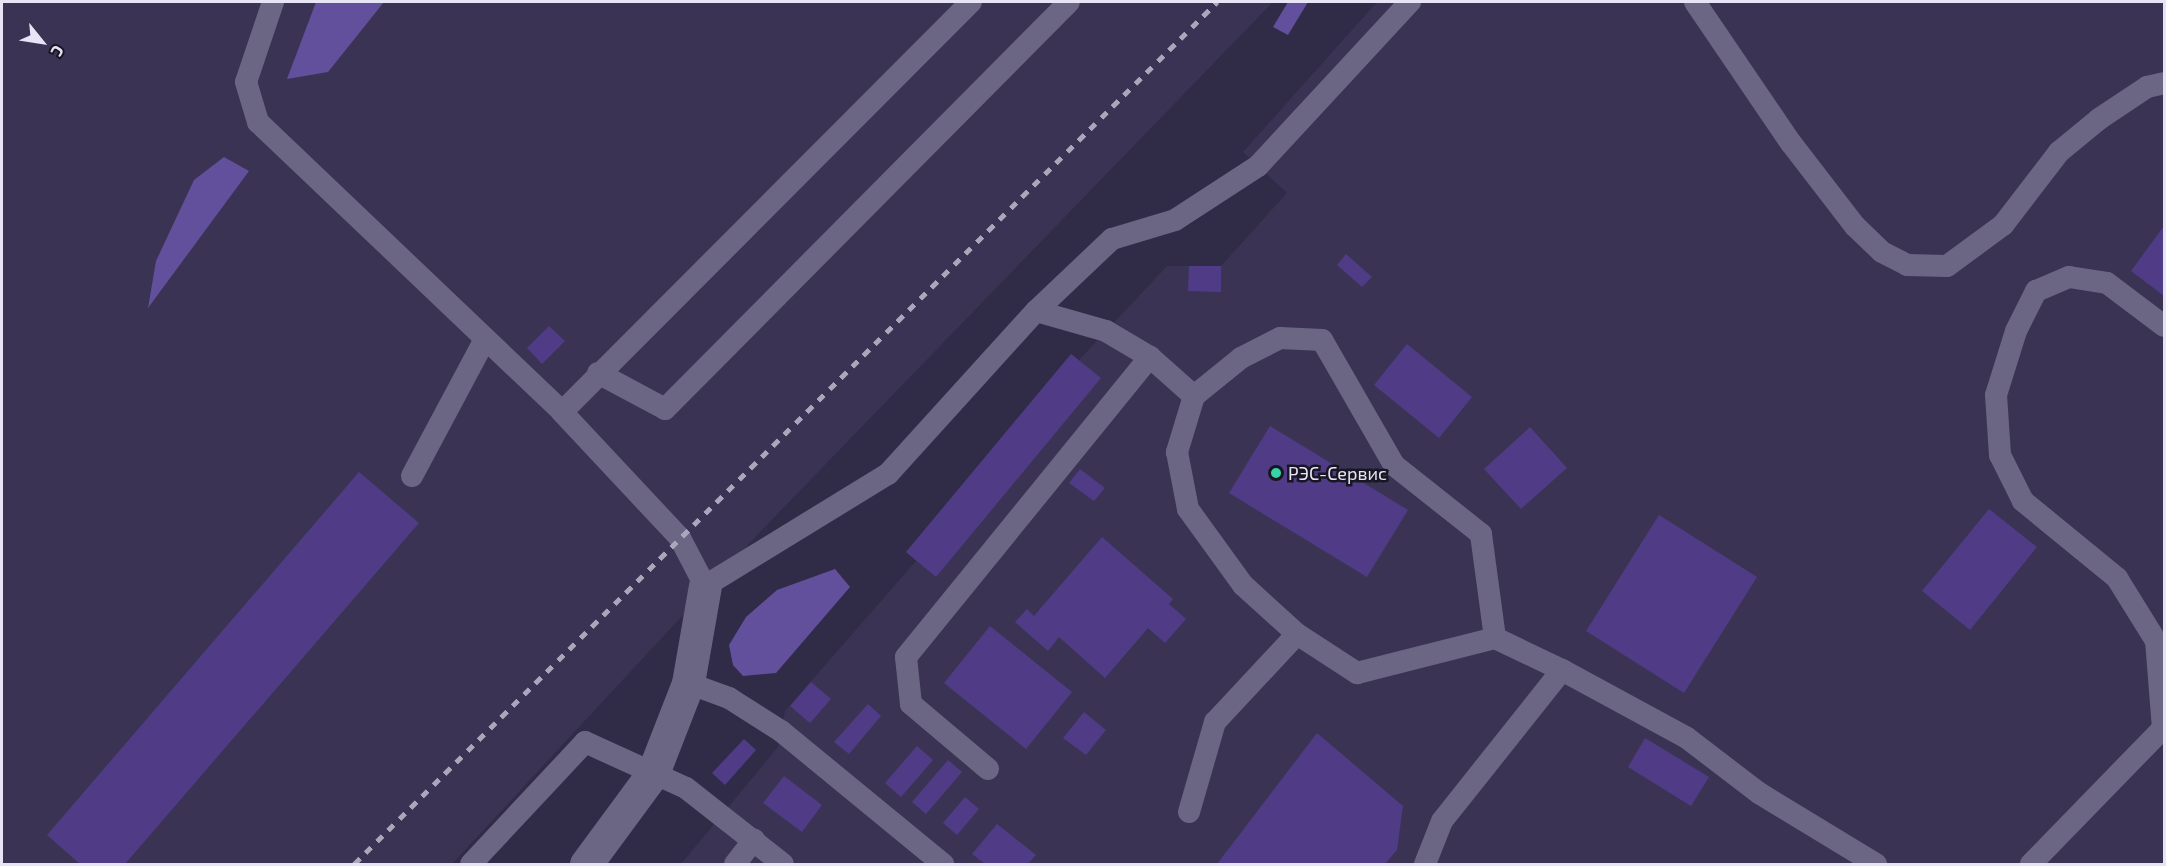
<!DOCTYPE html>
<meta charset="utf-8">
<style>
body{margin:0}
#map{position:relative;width:2166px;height:866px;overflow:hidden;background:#302b46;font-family:"Exo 2",sans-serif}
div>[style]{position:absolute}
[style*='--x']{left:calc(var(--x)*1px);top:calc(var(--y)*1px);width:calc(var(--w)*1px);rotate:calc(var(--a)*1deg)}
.built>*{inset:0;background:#3a3354}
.forest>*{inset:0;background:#63509c}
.building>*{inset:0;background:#503c86}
.lane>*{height:22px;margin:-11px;padding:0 11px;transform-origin:11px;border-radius:11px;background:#6c6685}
.street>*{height:33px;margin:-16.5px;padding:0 16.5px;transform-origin:16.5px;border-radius:16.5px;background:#6c6685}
.rail>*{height:4.5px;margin-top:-2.25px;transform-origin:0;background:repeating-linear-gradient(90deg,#aaa7bc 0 8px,transparent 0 16px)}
.dots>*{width:16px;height:16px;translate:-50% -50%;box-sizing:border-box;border:3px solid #181622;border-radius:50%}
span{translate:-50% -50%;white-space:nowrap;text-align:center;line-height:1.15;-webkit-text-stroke:5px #181622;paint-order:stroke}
.poi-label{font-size:18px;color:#e7e4f6}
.left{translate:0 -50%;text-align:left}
.frame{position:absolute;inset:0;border:3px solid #e7e4f6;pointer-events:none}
.north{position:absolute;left:12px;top:12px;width:60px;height:60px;-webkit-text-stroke:4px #181622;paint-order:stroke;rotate:120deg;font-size:16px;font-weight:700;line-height:24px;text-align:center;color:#e7e4f6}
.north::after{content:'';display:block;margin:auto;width:21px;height:27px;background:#e7e4f6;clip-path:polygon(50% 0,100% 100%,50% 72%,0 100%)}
</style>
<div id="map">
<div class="built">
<i style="clip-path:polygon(2px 2px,1273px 2px,760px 532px,452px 864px,2px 864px)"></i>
<i style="clip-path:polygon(1377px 2px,2164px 2px,2164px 864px,681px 864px,778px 747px,785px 711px,916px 561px,906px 552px,1071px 354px,1079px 360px,1167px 266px,1221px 266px,1287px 193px,1243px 152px)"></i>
</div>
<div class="forest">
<i style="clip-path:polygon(316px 2px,384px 2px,328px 72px,287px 79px)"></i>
<i style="clip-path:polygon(1288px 2px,1308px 2px,1288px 35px,1273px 27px)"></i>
<i style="clip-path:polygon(224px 157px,249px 171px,148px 308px,156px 261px,194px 180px)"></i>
<i style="clip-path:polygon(835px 569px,850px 587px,776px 673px,743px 676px,733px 665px,729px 645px,746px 617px,777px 590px)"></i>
</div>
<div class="building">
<i style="clip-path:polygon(2164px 226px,2164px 296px,2131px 271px)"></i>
<i style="clip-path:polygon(1346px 254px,1372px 277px,1362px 287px,1337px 265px)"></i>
<i style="clip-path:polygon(1189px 266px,1221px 266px,1221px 292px,1188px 291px)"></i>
<i style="clip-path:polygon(549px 326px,565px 341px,542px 364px,527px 348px)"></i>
<i style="clip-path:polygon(1407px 344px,1472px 397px,1439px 438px,1374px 385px)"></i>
<i style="clip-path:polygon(1071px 354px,1101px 378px,936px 577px,906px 552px)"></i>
<i style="clip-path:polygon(1270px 426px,1408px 510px,1367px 577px,1229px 493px)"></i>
<i style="clip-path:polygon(1530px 427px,1567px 468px,1521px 509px,1484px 469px)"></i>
<i style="clip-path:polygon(1080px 469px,1105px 488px,1094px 501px,1069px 483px)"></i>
<i style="clip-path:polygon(359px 472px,419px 523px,125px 864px,80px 864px,47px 835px)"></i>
<i style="clip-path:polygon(1989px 509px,2037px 547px,1970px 630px,1922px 591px)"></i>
<i style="clip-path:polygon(1659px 515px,1757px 577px,1684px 693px,1586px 631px)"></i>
<i style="clip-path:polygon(1102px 537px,1173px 599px,1169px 604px,1186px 619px,1165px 643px,1148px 628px,1105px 678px,1059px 637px,1048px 651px,1015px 622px,1027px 609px,1034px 616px)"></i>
<i style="clip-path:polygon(990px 626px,1072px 692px,1026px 749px,944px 683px)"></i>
<i style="clip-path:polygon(811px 682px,831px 699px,810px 723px,790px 706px)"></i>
<i style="clip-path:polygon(868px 704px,881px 716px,849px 754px,834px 742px)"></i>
<i style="clip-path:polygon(1084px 712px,1106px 730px,1086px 755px,1063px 738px)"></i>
<i style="clip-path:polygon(1317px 733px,1403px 806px,1397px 850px,1385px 864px,1217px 864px)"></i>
<i style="clip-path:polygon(1645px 738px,1709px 777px,1691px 806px,1628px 767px)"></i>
<i style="clip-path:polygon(744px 739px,756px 750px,725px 785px,712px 773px)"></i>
<i style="clip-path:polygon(917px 746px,933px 760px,901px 797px,885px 783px)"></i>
<i style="clip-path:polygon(948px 760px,962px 772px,926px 814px,912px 802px)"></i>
<i style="clip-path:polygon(784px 776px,822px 805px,802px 832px,763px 803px)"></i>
<i style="clip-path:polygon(965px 797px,979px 809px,957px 835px,943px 823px)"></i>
<i style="clip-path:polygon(997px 824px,1036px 855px,1028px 864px,985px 864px,972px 854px)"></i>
</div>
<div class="lane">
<i style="--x:273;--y:2;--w:84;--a:108.6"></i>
<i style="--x:246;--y:82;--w:42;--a:73.3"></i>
<i style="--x:258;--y:122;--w:420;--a:43.6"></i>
<i style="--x:562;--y:412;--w:173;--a:46.9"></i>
<i style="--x:680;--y:538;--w:54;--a:62.5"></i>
<i style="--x:705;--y:586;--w:215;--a:-31.5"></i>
<i style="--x:888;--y:474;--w:220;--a:-47.8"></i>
<i style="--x:1036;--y:311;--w:105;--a:-43.5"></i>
<i style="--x:1112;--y:239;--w:66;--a:-16.8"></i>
<i style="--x:1175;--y:220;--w:99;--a:-33"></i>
<i style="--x:1258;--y:166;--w:224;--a:-47.2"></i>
<i style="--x:1695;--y:2;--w:171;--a:55.8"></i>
<i style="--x:1791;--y:143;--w:105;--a:52.4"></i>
<i style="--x:1855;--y:226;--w:37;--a:44"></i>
<i style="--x:1882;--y:252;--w:28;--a:27"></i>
<i style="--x:1907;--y:265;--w:40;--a:1.4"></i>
<i style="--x:1947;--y:266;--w:69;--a:-36.2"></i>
<i style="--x:2003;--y:225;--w:92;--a:-52.5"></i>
<i style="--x:2059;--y:152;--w:52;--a:-39.5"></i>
<i style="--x:2099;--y:119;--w:58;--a:-33.7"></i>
<i style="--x:2147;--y:87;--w:17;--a:-13"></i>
<i style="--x:1036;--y:311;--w:73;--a:15.9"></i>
<i style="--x:1106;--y:331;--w:51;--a:30.6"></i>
<i style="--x:1150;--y:357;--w:59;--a:41.6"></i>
<i style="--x:598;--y:373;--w:76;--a:28.2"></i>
<i style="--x:665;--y:409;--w:573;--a:-45.21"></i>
<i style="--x:562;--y:412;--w:579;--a:-45.07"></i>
<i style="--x:412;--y:476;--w:155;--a:-61.9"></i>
<i style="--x:1495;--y:638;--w:105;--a:-97.7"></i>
<i style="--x:1481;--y:534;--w:111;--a:-141.6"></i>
<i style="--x:1394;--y:465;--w:144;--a:-119.9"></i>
<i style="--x:1322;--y:340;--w:42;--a:-177.3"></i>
<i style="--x:1280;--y:338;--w:44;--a:152.9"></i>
<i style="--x:1241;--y:358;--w:60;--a:141"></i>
<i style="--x:1194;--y:396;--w:59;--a:106.9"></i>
<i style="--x:1177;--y:452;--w:58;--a:79.1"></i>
<i style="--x:1188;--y:509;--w:94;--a:54.1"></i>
<i style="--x:1243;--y:585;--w:73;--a:42.2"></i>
<i style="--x:1297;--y:634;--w:72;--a:33"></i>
<i style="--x:1357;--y:673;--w:142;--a:-14.2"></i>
<i style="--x:1495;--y:638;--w:74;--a:25.5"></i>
<i style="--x:1562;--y:670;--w:142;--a:28.5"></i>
<i style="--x:1687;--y:738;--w:91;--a:37.4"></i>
<i style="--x:1759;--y:793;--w:137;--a:31.3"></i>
<i style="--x:688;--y:683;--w:44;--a:20.1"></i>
<i style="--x:729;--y:698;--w:62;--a:32.4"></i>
<i style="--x:781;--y:731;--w:210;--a:39.4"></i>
<i style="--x:2163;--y:729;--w:88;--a:-94.5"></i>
<i style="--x:2156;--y:641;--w:74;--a:-121.8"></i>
<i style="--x:2117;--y:578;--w:122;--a:-140.7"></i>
<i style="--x:2023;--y:501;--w:51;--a:-116.6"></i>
<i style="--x:2000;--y:455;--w:60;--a:-93.8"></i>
<i style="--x:1996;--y:395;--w:67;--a:-72.6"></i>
<i style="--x:2016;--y:331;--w:45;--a:-63.4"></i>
<i style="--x:2036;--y:291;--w:36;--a:-23"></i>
<i style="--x:2069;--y:277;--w:38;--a:9"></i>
<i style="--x:2107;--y:283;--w:71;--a:37"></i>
<i style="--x:988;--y:769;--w:101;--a:-139.8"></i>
<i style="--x:911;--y:704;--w:47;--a:-96.1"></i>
<i style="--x:906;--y:657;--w:387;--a:-50.9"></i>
<i style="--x:1189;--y:812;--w:94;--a:-73.9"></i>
<i style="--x:1215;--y:722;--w:120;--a:-47"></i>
<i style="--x:471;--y:864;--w:167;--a:-46.9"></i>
<i style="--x:585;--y:742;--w:111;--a:24.5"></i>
<i style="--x:686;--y:788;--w:123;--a:38.1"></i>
<i style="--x:735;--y:864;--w:31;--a:-52"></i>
<i style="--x:1425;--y:864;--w:46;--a:-68.4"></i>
<i style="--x:1442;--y:821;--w:193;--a:-51.5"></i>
<i style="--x:2031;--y:864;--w:191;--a:-45.8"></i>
</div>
<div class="street">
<i style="--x:586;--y:864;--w:113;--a:-53.6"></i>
<i style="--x:653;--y:773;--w:97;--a:-68.7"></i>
<i style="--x:688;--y:683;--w:98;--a:-80.1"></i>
</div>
<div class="rail">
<i style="--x:354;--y:864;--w:1220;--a:-44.97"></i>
</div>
<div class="dots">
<i style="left:1276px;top:473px;background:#35d4a7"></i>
</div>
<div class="poi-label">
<span class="left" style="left:1288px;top:473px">РЭС-Сервис</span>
</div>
<div class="frame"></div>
<div class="north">С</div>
</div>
